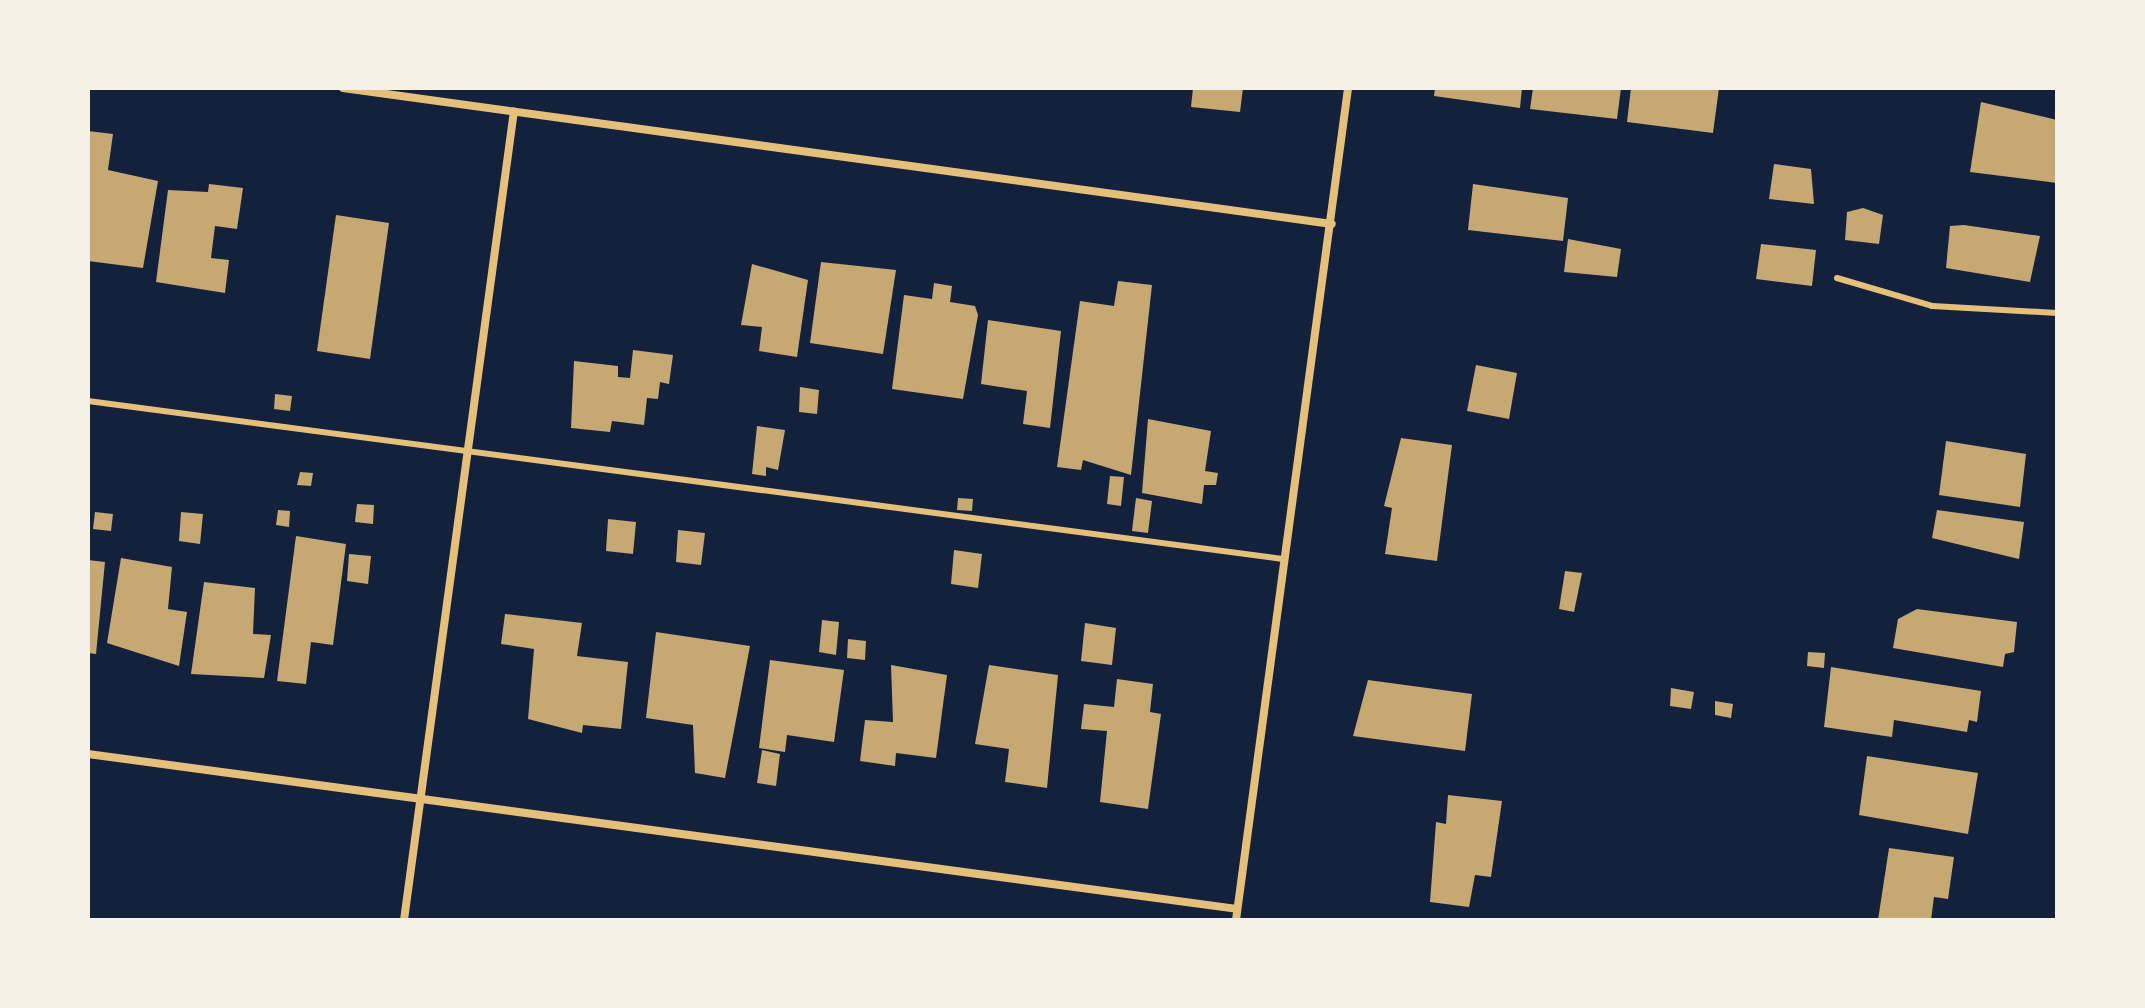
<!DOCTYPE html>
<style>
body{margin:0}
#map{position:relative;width:2145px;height:1008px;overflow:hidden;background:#14213d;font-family:Karla,sans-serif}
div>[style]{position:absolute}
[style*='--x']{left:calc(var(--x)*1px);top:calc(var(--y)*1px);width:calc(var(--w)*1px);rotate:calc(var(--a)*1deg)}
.building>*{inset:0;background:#c6a872}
.service>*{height:6px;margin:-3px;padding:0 3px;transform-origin:3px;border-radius:3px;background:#e5c07b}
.minor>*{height:8px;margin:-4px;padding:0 4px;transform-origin:4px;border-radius:4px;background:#e5c07b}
span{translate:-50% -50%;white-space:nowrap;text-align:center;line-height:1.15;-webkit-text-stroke:8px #f6f1e7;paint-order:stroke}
.frame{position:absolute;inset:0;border:90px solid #f6f1e7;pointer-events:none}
</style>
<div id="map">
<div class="building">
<i style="clip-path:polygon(1193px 88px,1243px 88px,1240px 112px,1191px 107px)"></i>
<i style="clip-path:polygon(1435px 88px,1522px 88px,1520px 108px,1434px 96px)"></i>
<i style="clip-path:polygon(1533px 88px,1621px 88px,1617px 119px,1530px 109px)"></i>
<i style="clip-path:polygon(1631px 88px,1719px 88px,1713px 133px,1627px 122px)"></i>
<i style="clip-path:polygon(1981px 102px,2057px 120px,2057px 183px,1970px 172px)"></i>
<i style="clip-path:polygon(88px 131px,113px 134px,108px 170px,158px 181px,143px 268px,88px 261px)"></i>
<i style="clip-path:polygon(1774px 164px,1811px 169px,1814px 204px,1769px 199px)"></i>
<i style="clip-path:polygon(209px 184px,243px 188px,237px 229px,215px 226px,211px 258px,229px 260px,225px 293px,156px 282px,168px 190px,208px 192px)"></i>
<i style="clip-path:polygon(1473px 184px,1568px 198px,1563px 241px,1468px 230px)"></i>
<i style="clip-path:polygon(1863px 208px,1883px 215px,1879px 244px,1845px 240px,1847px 212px)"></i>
<i style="clip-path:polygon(336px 215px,389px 223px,370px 359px,317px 351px)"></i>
<i style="clip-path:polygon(1964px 225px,2040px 236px,2030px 282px,1946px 268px,1950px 226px)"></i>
<i style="clip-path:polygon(1568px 239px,1621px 249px,1617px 277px,1564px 272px)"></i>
<i style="clip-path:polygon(1761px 244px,1816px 250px,1812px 286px,1756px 279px)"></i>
<i style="clip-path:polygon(821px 262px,896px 270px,883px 354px,810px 343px)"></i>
<i style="clip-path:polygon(752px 264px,808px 280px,797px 357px,759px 351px,762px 327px,741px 325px)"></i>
<i style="clip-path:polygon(1118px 281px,1152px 285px,1131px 475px,1083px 460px,1081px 470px,1057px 467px,1080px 301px,1114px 306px)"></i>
<i style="clip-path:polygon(934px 283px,952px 286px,950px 302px,975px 306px,978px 315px,963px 399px,892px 389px,904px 295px,932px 299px)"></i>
<i style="clip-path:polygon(988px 320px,1061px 331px,1050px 428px,1023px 424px,1027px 391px,981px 384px)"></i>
<i style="clip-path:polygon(633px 350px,673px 355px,669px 384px,660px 382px,658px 399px,647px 398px,644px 425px,612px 421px,610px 432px,571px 428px,574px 361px,618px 366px,618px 377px,630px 378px)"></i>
<i style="clip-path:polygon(1476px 365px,1517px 373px,1509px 419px,1467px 411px)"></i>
<i style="clip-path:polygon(800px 387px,819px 390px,817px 414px,799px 412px)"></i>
<i style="clip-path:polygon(275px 394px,292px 396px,290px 411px,274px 409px)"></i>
<i style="clip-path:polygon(1148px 419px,1211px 431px,1205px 471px,1218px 473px,1216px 485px,1204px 485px,1202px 504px,1142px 493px)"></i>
<i style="clip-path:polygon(757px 426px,785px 430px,778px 470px,766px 467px,766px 476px,752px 474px)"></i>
<i style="clip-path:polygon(1401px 438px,1452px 445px,1437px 561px,1385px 554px,1392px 508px,1384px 506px)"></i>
<i style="clip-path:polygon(1946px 441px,2026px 454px,2020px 507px,1939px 495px)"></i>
<i style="clip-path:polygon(300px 472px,313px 473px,311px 486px,297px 485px)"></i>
<i style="clip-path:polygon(1110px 476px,1124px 477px,1121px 506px,1107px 504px)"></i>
<i style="clip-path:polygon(958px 498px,973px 499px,972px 511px,957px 510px)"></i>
<i style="clip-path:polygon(1136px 498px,1152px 501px,1148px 533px,1132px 531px)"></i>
<i style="clip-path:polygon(357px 504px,374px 505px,373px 524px,355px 522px)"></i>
<i style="clip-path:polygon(278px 510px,290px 511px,289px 527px,276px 525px)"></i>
<i style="clip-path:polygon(1937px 510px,2024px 522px,2019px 559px,1932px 538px)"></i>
<i style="clip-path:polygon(95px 512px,113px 514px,111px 531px,93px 529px)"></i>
<i style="clip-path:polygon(181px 512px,203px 514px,200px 544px,179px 541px)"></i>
<i style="clip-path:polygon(608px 519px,636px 522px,633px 554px,606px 551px)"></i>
<i style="clip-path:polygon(678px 530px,705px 533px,701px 565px,676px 562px)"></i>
<i style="clip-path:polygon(296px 536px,346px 544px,333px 645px,311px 642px,306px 684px,277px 681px)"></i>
<i style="clip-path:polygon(954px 550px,982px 554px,978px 588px,951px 584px)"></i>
<i style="clip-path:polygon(349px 554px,371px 556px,368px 584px,347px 581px)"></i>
<i style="clip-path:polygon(121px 558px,172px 567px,168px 609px,187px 612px,179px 666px,107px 643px)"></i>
<i style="clip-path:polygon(88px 560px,105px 562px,96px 654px,88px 653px)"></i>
<i style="clip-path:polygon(1565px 571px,1582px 573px,1574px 612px,1559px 609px)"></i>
<i style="clip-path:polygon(204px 582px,255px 588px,253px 634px,271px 635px,264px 678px,191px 674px)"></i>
<i style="clip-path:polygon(1917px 609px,2017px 622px,2014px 652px,2005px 654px,2003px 667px,1893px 648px,1898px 619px)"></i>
<i style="clip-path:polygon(505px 614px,582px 623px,577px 656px,628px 662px,621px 729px,583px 725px,582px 733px,528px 719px,534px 649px,501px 644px)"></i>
<i style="clip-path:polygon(822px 620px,839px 622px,836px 655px,819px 652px)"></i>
<i style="clip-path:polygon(1085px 623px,1116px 628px,1112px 665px,1081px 661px)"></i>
<i style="clip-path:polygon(656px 632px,750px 646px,725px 778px,695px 773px,693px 725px,646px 718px)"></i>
<i style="clip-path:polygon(848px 639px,866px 641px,865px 660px,847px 658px)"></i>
<i style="clip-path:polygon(1808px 652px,1825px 653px,1824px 668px,1807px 666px)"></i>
<i style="clip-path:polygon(770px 660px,844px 670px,834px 742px,787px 735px,785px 752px,759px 748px)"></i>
<i style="clip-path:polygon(891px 665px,947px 675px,936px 758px,896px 753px,895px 766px,860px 761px,865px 720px,893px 722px)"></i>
<i style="clip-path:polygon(989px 665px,1058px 675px,1047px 788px,1005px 782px,1009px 749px,975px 744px)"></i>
<i style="clip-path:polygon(1831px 667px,1981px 691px,1977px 722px,1969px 720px,1967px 732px,1894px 720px,1892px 737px,1824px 727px)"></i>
<i style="clip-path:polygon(1117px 679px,1153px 684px,1150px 712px,1161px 714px,1148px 809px,1100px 802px,1107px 731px,1081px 729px,1084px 704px,1114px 707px)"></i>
<i style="clip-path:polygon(1368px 680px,1472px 694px,1465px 751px,1353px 736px)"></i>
<i style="clip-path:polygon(1671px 688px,1694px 692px,1691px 709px,1670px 706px)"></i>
<i style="clip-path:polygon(1715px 701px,1733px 704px,1731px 718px,1715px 715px)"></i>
<i style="clip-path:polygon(762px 750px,780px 754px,776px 786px,757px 783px)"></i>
<i style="clip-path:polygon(1867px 756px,1978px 773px,1968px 834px,1859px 815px)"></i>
<i style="clip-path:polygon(1448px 795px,1502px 801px,1491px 877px,1475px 875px,1469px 907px,1430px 902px,1436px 822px,1446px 824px)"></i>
<i style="clip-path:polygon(1889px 848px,1954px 857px,1948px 899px,1934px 897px,1931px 920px,1878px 920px)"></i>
</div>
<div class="service">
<i style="--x:1837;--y:278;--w:99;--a:16.4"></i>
<i style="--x:1932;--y:306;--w:125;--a:3.2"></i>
<i style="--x:88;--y:401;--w:1205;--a:7.53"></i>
</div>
<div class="minor">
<i style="--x:343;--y:88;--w:998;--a:7.83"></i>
<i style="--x:88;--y:754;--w:1159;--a:7.68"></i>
<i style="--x:404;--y:920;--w:816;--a:-82.26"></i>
<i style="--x:1236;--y:920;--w:840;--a:-82.33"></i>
</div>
<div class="frame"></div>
</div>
